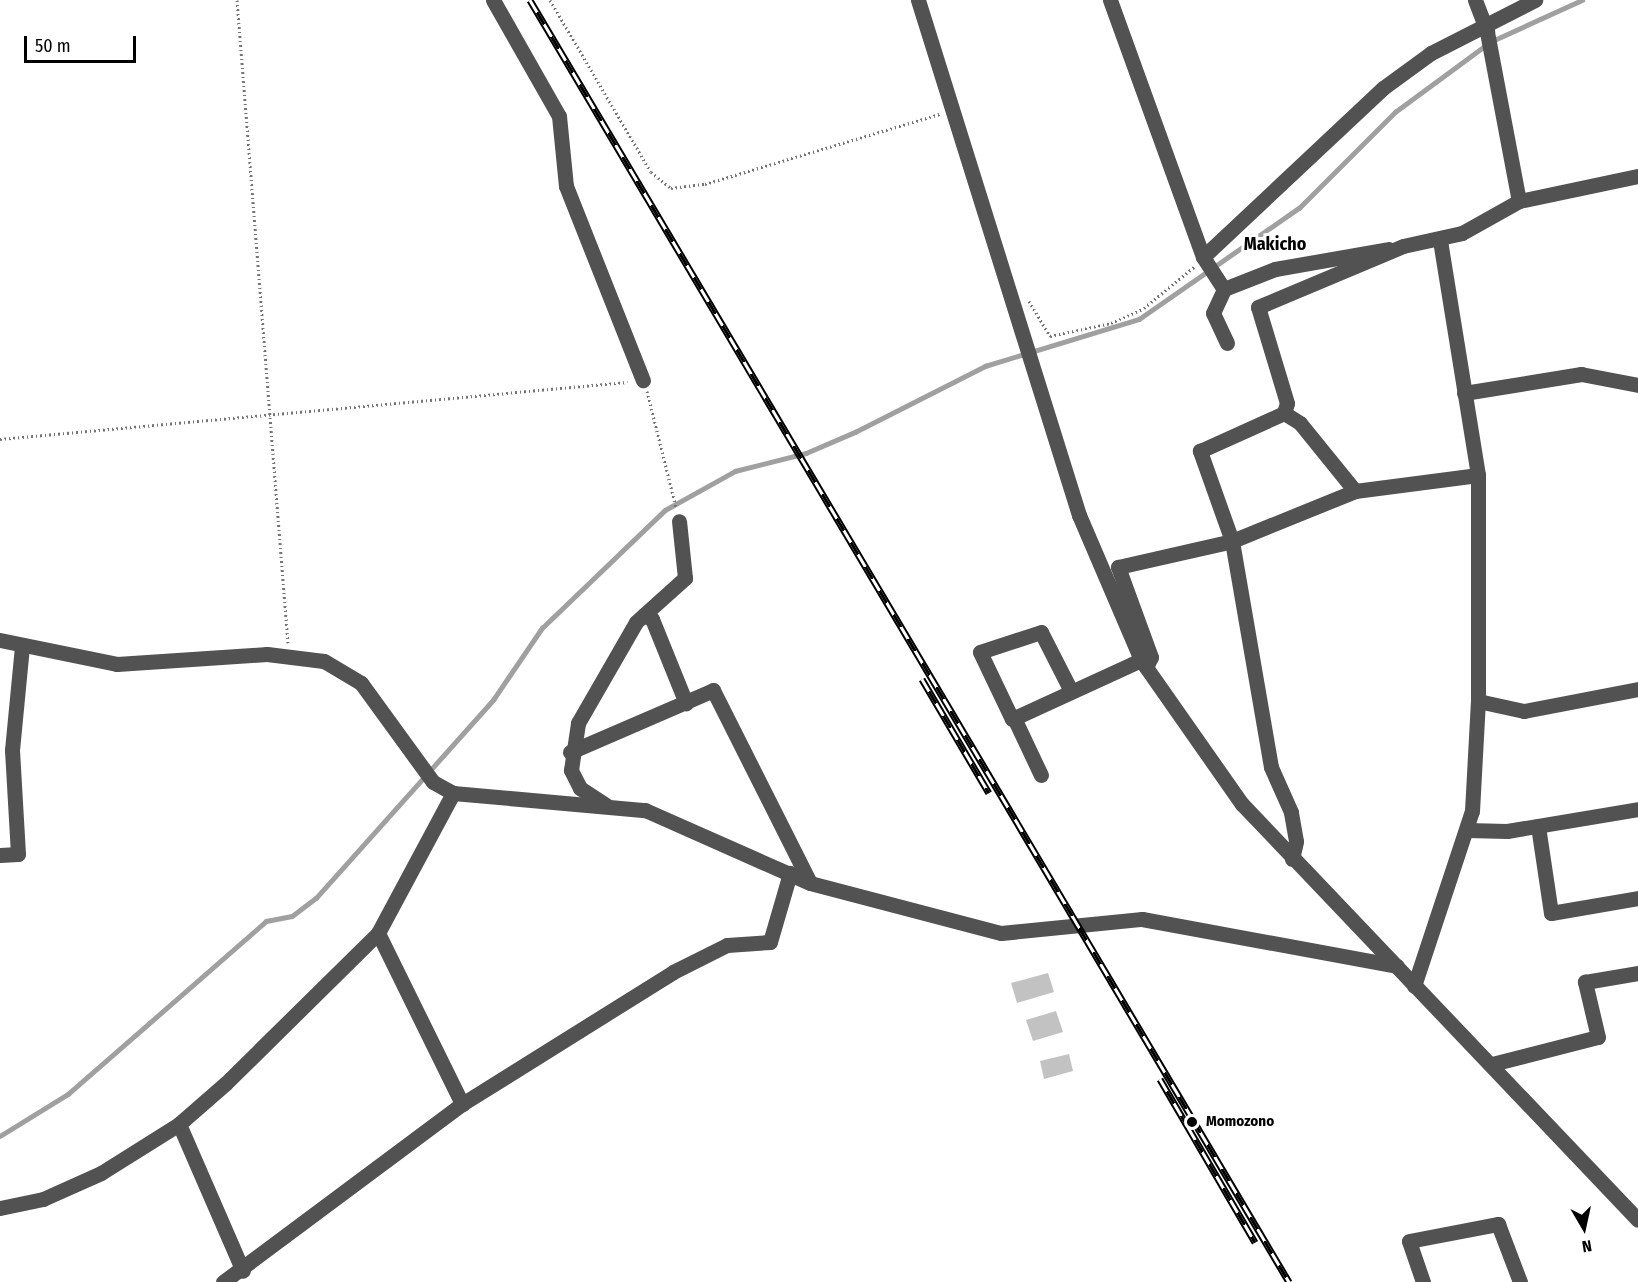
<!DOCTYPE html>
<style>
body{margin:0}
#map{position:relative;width:1638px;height:1282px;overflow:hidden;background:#fff;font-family:"Fira Sans Condensed",sans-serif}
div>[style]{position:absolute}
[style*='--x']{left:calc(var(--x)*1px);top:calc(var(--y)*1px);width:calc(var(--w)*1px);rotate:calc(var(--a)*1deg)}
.stream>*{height:4.5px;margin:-2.25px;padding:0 2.25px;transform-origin:2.25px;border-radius:2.25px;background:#a0a0a0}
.building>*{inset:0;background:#c2c2c2}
.path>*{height:3px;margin-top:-1.5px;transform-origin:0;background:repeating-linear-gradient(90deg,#747474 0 1.5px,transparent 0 4.5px)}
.minor>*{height:15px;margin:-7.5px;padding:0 7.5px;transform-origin:7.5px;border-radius:7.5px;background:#525252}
.rail>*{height:7px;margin-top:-3.5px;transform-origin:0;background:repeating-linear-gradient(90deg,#fff 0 14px,#000 0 28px);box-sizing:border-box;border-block:2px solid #000}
.dots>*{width:16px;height:16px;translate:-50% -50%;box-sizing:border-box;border:3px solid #fff;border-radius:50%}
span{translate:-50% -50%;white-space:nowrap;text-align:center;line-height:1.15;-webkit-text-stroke:6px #fff;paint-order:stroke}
.poi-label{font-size:15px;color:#000;font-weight:700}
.left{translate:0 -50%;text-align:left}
.quarter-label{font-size:18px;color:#000;font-weight:700}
.north{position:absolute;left:1554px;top:1198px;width:60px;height:60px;-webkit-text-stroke:4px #fff;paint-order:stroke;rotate:171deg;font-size:16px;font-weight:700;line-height:24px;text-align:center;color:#000}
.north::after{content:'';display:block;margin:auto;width:21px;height:27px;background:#000;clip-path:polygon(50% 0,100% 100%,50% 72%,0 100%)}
.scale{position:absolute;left:24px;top:36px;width:112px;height:27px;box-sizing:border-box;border:3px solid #000;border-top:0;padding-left:8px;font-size:18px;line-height:21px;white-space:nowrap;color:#000;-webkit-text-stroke:4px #fff;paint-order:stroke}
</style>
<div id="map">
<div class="stream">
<i style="--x:1492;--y:41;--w:99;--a:-24.5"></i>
<i style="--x:0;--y:1136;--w:80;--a:-31.7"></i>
<i style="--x:68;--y:1094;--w:263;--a:-41.1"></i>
<i style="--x:266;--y:921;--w:26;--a:-11"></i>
<i style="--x:292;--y:916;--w:30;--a:-37"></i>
<i style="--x:316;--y:898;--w:266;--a:-48.2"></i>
<i style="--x:493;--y:700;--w:87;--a:-55.8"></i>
<i style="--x:542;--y:628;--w:170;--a:-43.8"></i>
<i style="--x:665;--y:510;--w:80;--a:-29.1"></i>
<i style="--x:735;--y:471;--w:73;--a:-14.2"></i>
<i style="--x:806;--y:453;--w:53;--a:-23.2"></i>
<i style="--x:855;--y:432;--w:146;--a:-26.9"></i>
<i style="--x:985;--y:366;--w:161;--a:-17"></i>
<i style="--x:1139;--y:319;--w:195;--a:-34.8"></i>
<i style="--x:1299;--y:208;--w:136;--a:-45"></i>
<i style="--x:1395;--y:112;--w:112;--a:-36.3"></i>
</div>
<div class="building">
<i style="clip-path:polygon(1048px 973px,1054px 992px,1017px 1003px,1011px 983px)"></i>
<i style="clip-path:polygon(1056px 1011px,1063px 1032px,1033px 1041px,1026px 1020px)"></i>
<i style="clip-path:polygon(1069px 1054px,1073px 1071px,1044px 1079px,1040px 1061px)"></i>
</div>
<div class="path">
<i style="--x:237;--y:0;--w:645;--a:85.47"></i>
<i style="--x:550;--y:0;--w:199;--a:59.6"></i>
<i style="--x:651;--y:172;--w:26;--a:39"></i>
<i style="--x:671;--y:188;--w:34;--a:-7"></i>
<i style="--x:705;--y:184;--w:245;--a:-16.6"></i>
<i style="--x:1029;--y:301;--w:41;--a:59"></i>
<i style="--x:1050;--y:336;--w:62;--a:-12"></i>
<i style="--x:1111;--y:323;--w:36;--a:-24"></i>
<i style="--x:1144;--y:308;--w:65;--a:-39.4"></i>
<i style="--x:647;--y:391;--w:120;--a:76"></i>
<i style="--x:0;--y:439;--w:630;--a:-5.19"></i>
</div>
<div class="minor">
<i style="--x:493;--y:0;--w:133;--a:60.4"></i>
<i style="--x:559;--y:116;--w:70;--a:84.3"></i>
<i style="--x:566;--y:186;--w:209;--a:68.4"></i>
<i style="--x:918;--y:0;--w:540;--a:72.64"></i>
<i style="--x:1079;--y:515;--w:158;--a:66.8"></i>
<i style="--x:1141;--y:660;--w:176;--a:55"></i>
<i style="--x:1242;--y:804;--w:574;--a:46.41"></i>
<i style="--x:1110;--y:0;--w:273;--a:70.1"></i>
<i style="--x:1203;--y:257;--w:38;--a:57"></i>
<i style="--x:1475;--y:0;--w:34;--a:69"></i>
<i style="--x:1487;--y:32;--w:172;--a:79.3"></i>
<i style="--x:1203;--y:257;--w:247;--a:-43.2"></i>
<i style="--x:1383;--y:88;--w:59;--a:-36.1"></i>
<i style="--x:1431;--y:53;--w:117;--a:-27"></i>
<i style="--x:1227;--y:343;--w:33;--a:-115"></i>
<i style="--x:1213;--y:313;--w:26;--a:-65"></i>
<i style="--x:1224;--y:289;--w:55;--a:-21.4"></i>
<i style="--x:1275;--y:269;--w:115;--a:-10"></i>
<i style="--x:1464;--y:393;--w:119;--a:-9.2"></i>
<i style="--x:1581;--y:374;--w:58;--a:10.9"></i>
<i style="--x:1355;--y:491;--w:124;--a:-7.4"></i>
<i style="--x:644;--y:615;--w:9;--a:27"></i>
<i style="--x:652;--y:619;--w:91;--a:68"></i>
<i style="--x:0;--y:640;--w:119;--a:11.6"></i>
<i style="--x:117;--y:664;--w:150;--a:-3.8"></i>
<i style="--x:267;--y:654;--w:57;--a:7"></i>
<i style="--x:324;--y:661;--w:43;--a:30.7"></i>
<i style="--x:361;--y:683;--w:122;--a:54"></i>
<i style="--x:433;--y:782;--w:23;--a:29"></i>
<i style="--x:453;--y:793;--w:193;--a:5.1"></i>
<i style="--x:645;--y:810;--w:180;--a:23.9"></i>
<i style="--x:810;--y:883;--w:197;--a:14.7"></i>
<i style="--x:1001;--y:933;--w:142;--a:-5.7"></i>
<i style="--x:1142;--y:919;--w:259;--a:10.4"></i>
<i style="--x:1146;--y:667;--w:11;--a:-63"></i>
<i style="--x:1151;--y:657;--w:96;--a:-110.1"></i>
<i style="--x:1118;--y:567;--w:117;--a:-12.8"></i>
<i style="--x:1232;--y:541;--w:133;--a:-22.1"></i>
<i style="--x:1355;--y:491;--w:87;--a:-129"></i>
<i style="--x:1300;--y:423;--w:19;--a:-148"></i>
<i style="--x:1071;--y:691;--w:66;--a:-117"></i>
<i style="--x:1041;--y:632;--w:64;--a:161.8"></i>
<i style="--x:980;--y:652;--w:74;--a:64.5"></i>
<i style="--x:1012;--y:719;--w:142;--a:-24.6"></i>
<i style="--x:1478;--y:701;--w:47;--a:12.3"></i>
<i style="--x:1524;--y:711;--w:116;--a:-10.9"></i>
<i style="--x:1014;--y:718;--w:63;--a:64.7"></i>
<i style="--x:570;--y:752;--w:156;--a:-23.4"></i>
<i style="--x:713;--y:690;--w:216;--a:63.3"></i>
<i style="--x:606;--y:805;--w:31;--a:-147"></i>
<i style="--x:580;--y:788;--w:20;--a:-117"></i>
<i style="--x:571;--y:770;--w:48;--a:-81.5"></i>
<i style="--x:578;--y:723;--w:116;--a:-60.1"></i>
<i style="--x:636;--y:622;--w:66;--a:-41.9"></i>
<i style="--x:685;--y:578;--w:57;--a:-96"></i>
<i style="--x:1538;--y:826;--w:88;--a:81.5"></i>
<i style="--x:1551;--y:913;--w:88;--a:-9.8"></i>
<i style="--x:1467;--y:830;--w:40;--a:1.4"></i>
<i style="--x:1507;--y:831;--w:133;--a:-9.5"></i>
<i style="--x:0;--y:855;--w:18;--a:-3"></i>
<i style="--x:18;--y:854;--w:104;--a:-93.3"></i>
<i style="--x:12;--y:750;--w:104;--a:-84.5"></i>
<i style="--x:1292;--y:859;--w:18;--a:-77"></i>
<i style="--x:1296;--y:841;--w:29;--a:-100"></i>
<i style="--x:1291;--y:812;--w:49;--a:-114"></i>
<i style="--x:1271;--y:767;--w:229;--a:-99.8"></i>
<i style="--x:1232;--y:541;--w:96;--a:-109.6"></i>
<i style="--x:1200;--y:451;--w:92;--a:-24.3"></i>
<i style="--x:1284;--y:413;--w:10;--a:-73"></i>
<i style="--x:1287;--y:403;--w:100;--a:-106.8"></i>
<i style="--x:1258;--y:307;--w:157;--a:-22.8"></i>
<i style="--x:1403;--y:246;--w:60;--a:-12.4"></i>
<i style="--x:1462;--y:233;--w:65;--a:-29.3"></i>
<i style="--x:1519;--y:201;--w:122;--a:-11.9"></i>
<i style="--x:378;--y:933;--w:191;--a:63.8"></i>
<i style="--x:1414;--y:986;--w:184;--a:-71.7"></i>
<i style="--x:1472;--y:811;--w:110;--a:-86.9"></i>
<i style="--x:1478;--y:701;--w:226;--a:-90"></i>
<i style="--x:1478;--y:475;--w:238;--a:-99.2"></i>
<i style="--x:1492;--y:1064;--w:109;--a:-14.3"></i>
<i style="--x:1598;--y:1037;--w:57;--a:-103.3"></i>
<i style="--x:1585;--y:982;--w:54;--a:-9.6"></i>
<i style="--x:179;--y:1124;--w:160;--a:66.5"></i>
<i style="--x:0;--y:1208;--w:44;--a:-11.8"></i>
<i style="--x:43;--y:1199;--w:64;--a:-24.1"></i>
<i style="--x:101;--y:1173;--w:92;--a:-32.1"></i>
<i style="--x:179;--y:1124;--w:62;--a:-41.1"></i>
<i style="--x:226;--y:1083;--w:214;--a:-44.6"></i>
<i style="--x:378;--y:933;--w:159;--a:-61.8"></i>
<i style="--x:223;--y:1282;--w:298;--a:-36.7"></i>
<i style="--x:462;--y:1104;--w:249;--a:-32"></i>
<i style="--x:673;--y:972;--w:60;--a:-26.6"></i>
<i style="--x:727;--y:945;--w:43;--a:-4"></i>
<i style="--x:770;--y:942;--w:72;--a:-73.8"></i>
<i style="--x:1423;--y:1282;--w:43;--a:-108.9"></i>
<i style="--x:1409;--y:1241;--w:91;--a:-10.8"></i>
<i style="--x:1498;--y:1224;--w:62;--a:69.2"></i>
</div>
<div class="rail">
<i style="--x:530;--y:0;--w:1490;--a:59.37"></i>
<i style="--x:922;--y:679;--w:132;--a:59.6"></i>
<i style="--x:1160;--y:1079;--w:189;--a:59.8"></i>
</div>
<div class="dots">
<i style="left:1192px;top:1122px;background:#000"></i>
</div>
<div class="poi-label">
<span class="left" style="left:1206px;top:1122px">Momozono</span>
</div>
<div class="quarter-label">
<span style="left:1275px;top:244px">Makicho</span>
</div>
<div class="north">N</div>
<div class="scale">50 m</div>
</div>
